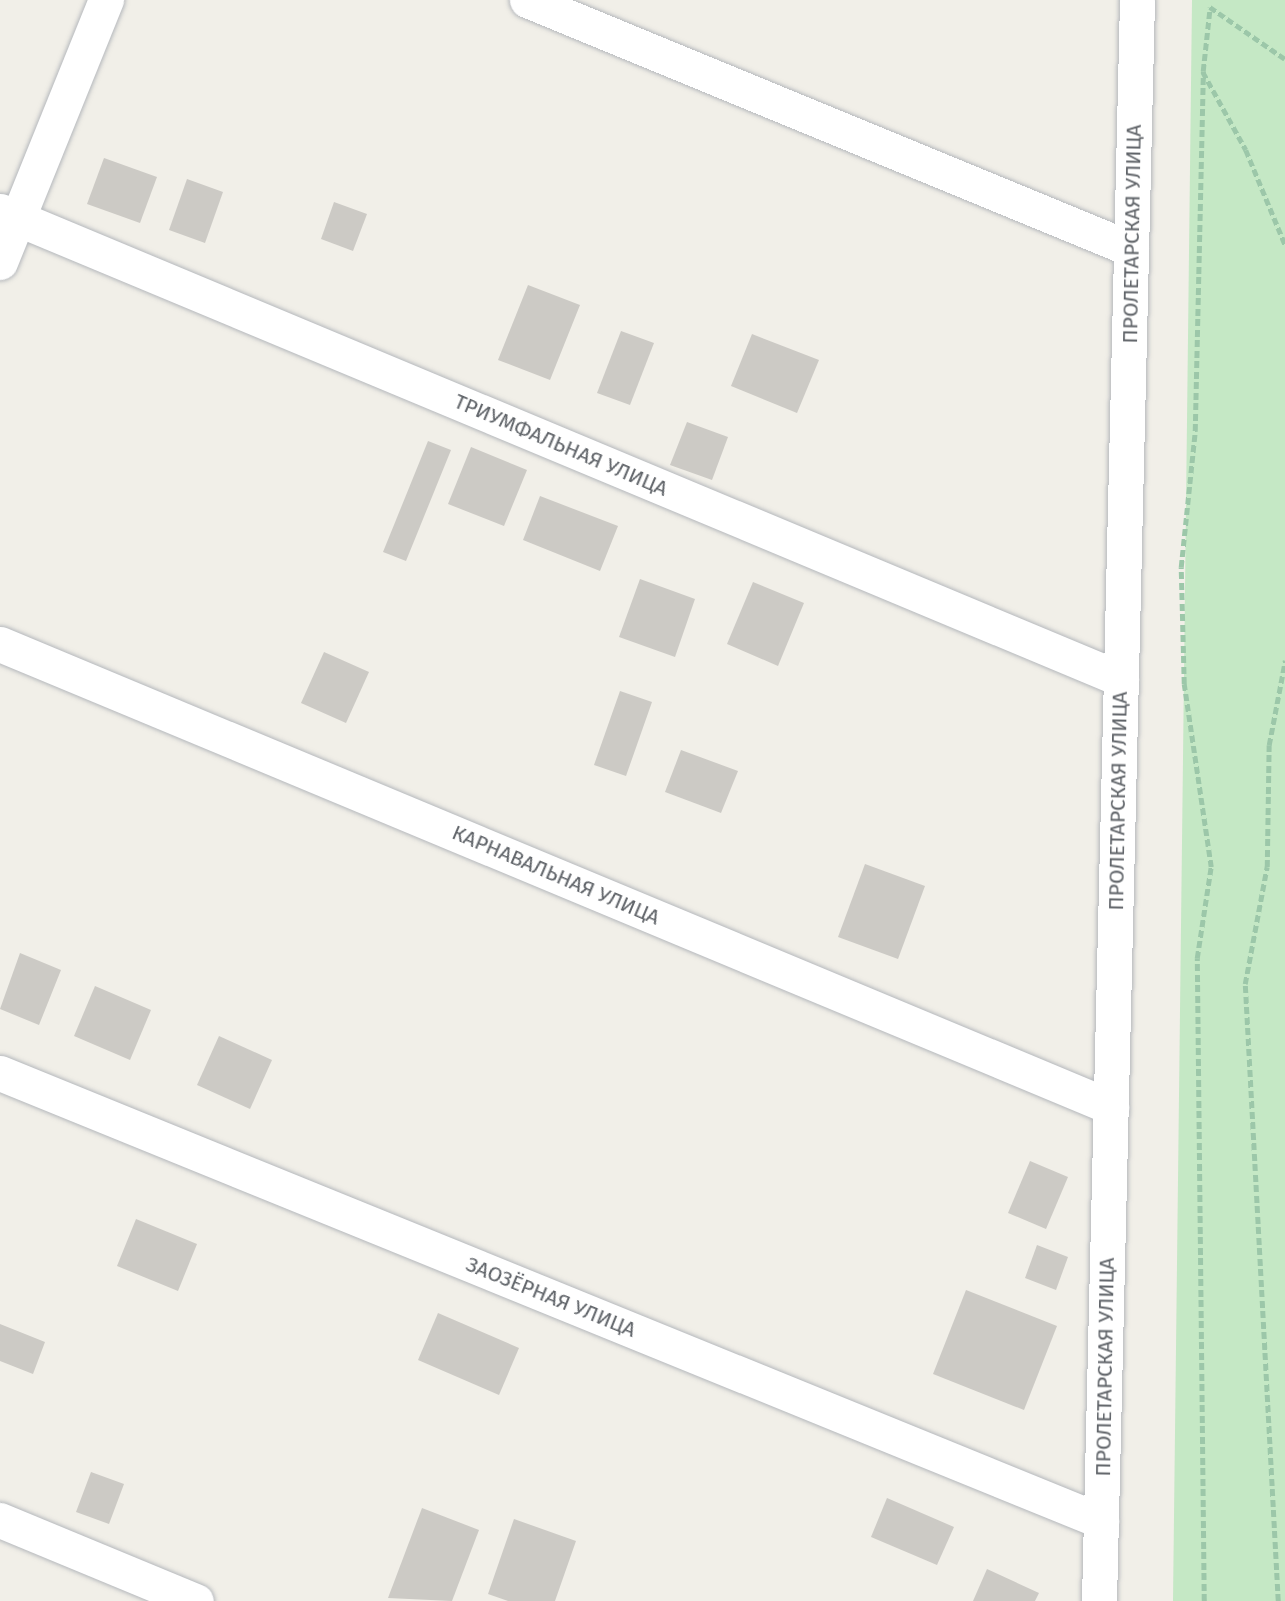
<!DOCTYPE html>
<meta charset="utf-8">
<style>
body{margin:0}
#map{position:relative;width:1285px;height:1601px;overflow:hidden;background:#f1efe8;font-family:"Fira Sans",sans-serif}
div>[style]{position:absolute}
[style*='--x']{left:calc(var(--x)*1px);top:calc(var(--y)*1px);width:calc(var(--w)*1px);rotate:calc(var(--a)*1deg)}
.green>*{inset:0;background:#c5e8c5}
.building>*{inset:0;background:#cccac5}
.path>*{height:4.5px;margin-top:-2.25px;transform-origin:0;background:repeating-linear-gradient(90deg,#9cc7a9 0 7px,transparent 0 10.5px)}
.roads{filter:drop-shadow(0 0 2px #b5b8bc) drop-shadow(0 0 2px #b5b8bc)}
.street>*{height:35px;margin:-17.5px;padding:0 17.5px;transform-origin:17.5px;border-radius:17.5px;background:#fff}
span{translate:-50% -50%;white-space:nowrap;text-align:center;line-height:1.15;-webkit-text-stroke:6px #fff;paint-order:stroke}
.street-label{font-size:21px;color:#5f6368}
</style>
<div id="map">
<div class="green">
<i style="clip-path:polygon(1192px 0,1285px 0,1285px 1601px,1173px 1601px)"></i>
</div>
<div class="building">
<i style="clip-path:polygon(104px 158px,157px 177px,140px 223px,87px 204px)"></i>
<i style="clip-path:polygon(187px 179px,223px 192px,205px 243px,169px 230px)"></i>
<i style="clip-path:polygon(334px 202px,367px 214px,353px 251px,321px 239px)"></i>
<i style="clip-path:polygon(528px 285px,580px 305px,550px 380px,498px 360px)"></i>
<i style="clip-path:polygon(621px 331px,654px 343px,630px 405px,597px 393px)"></i>
<i style="clip-path:polygon(752px 334px,819px 360px,797px 413px,731px 386px)"></i>
<i style="clip-path:polygon(687px 422px,728px 437px,712px 480px,670px 465px)"></i>
<i style="clip-path:polygon(428px 441px,451px 450px,406px 561px,383px 552px)"></i>
<i style="clip-path:polygon(471px 447px,527px 470px,504px 526px,448px 504px)"></i>
<i style="clip-path:polygon(540px 496px,618px 526px,600px 571px,523px 540px)"></i>
<i style="clip-path:polygon(640px 579px,695px 599px,675px 657px,619px 637px)"></i>
<i style="clip-path:polygon(753px 582px,804px 603px,778px 666px,727px 644px)"></i>
<i style="clip-path:polygon(324px 652px,369px 672px,346px 723px,301px 703px)"></i>
<i style="clip-path:polygon(620px 691px,652px 702px,626px 776px,594px 765px)"></i>
<i style="clip-path:polygon(681px 750px,738px 771px,721px 813px,665px 792px)"></i>
<i style="clip-path:polygon(865px 864px,925px 886px,898px 959px,838px 937px)"></i>
<i style="clip-path:polygon(20px 953px,61px 970px,39px 1025px,0 1009px)"></i>
<i style="clip-path:polygon(95px 986px,151px 1010px,130px 1060px,74px 1036px)"></i>
<i style="clip-path:polygon(219px 1036px,272px 1060px,250px 1109px,197px 1085px)"></i>
<i style="clip-path:polygon(1030px 1161px,1068px 1177px,1046px 1229px,1008px 1213px)"></i>
<i style="clip-path:polygon(136px 1219px,197px 1244px,178px 1291px,117px 1266px)"></i>
<i style="clip-path:polygon(1037px 1245px,1068px 1257px,1056px 1290px,1025px 1278px)"></i>
<i style="clip-path:polygon(966px 1290px,1057px 1326px,1024px 1410px,933px 1374px)"></i>
<i style="clip-path:polygon(438px 1313px,519px 1348px,499px 1395px,418px 1360px)"></i>
<i style="clip-path:polygon(0 1324px,45px 1342px,33px 1374px,0 1361px)"></i>
<i style="clip-path:polygon(91px 1472px,124px 1484px,109px 1524px,76px 1512px)"></i>
<i style="clip-path:polygon(887px 1498px,954px 1527px,937px 1565px,871px 1537px)"></i>
<i style="clip-path:polygon(422px 1508px,479px 1530px,452px 1601px,388px 1598px)"></i>
<i style="clip-path:polygon(514px 1519px,576px 1541px,555px 1601px,508px 1601px,488px 1594px)"></i>
<i style="clip-path:polygon(987px 1569px,1039px 1593px,1035px 1601px,973px 1601px)"></i>
</div>
<div class="path">
<i style="--x:1203;--y:72;--w:89;--a:61.1"></i>
<i style="--x:1246;--y:150;--w:102;--a:67.5"></i>
<i style="--x:1204;--y:1601;--w:643;--a:-90.62"></i>
<i style="--x:1197;--y:958;--w:92;--a:-81.3"></i>
<i style="--x:1211;--y:867;--w:185;--a:-98.4"></i>
<i style="--x:1184;--y:684;--w:117;--a:-91.5"></i>
<i style="--x:1181;--y:567;--w:137;--a:-84.1"></i>
<i style="--x:1195;--y:431;--w:360;--a:-88.7"></i>
<i style="--x:1203;--y:71;--w:64;--a:-83.8"></i>
<i style="--x:1210;--y:7;--w:91;--a:34.7"></i>
<i style="--x:1278;--y:1601;--w:618;--a:-93.06"></i>
<i style="--x:1245;--y:984;--w:119;--a:-79.4"></i>
<i style="--x:1267;--y:867;--w:122;--a:-89.1"></i>
<i style="--x:1269;--y:745;--w:86;--a:-79.2"></i>
</div>
<div class="roads">
<div class="street">
<i style="--x:527;--y:0;--w:653;--a:22.4"></i>
<i style="--x:0;--y:211;--w:1215;--a:22.66"></i>
<i style="--x:0;--y:262;--w:283;--a:-68"></i>
<i style="--x:0;--y:644;--w:1204;--a:22.62"></i>
<i style="--x:0;--y:1073;--w:1189;--a:22.14"></i>
<i style="--x:0;--y:1520;--w:212;--a:22.5"></i>
<i style="--x:1099;--y:1601;--w:1601;--a:-88.64"></i>
</div>
</div>
<div class="street-label">
<span style="left:1132px;top:234px;rotate:-89deg">ПРОЛЕТАРСКАЯ УЛИЦА</span>
<span style="left:561px;top:445px;rotate:23deg">ТРИУМФАЛЬНАЯ УЛИЦА</span>
<span style="left:1118px;top:801px;rotate:-89deg">ПРОЛЕТАРСКАЯ УЛИЦА</span>
<span style="left:556px;top:875px;rotate:23deg">КАРНАВАЛЬНАЯ УЛИЦА</span>
<span style="left:551px;top:1297px;rotate:22deg">ЗАОЗЁРНАЯ УЛИЦА</span>
<span style="left:1105px;top:1367px;rotate:-89deg">ПРОЛЕТАРСКАЯ УЛИЦА</span>
</div>
</div>
